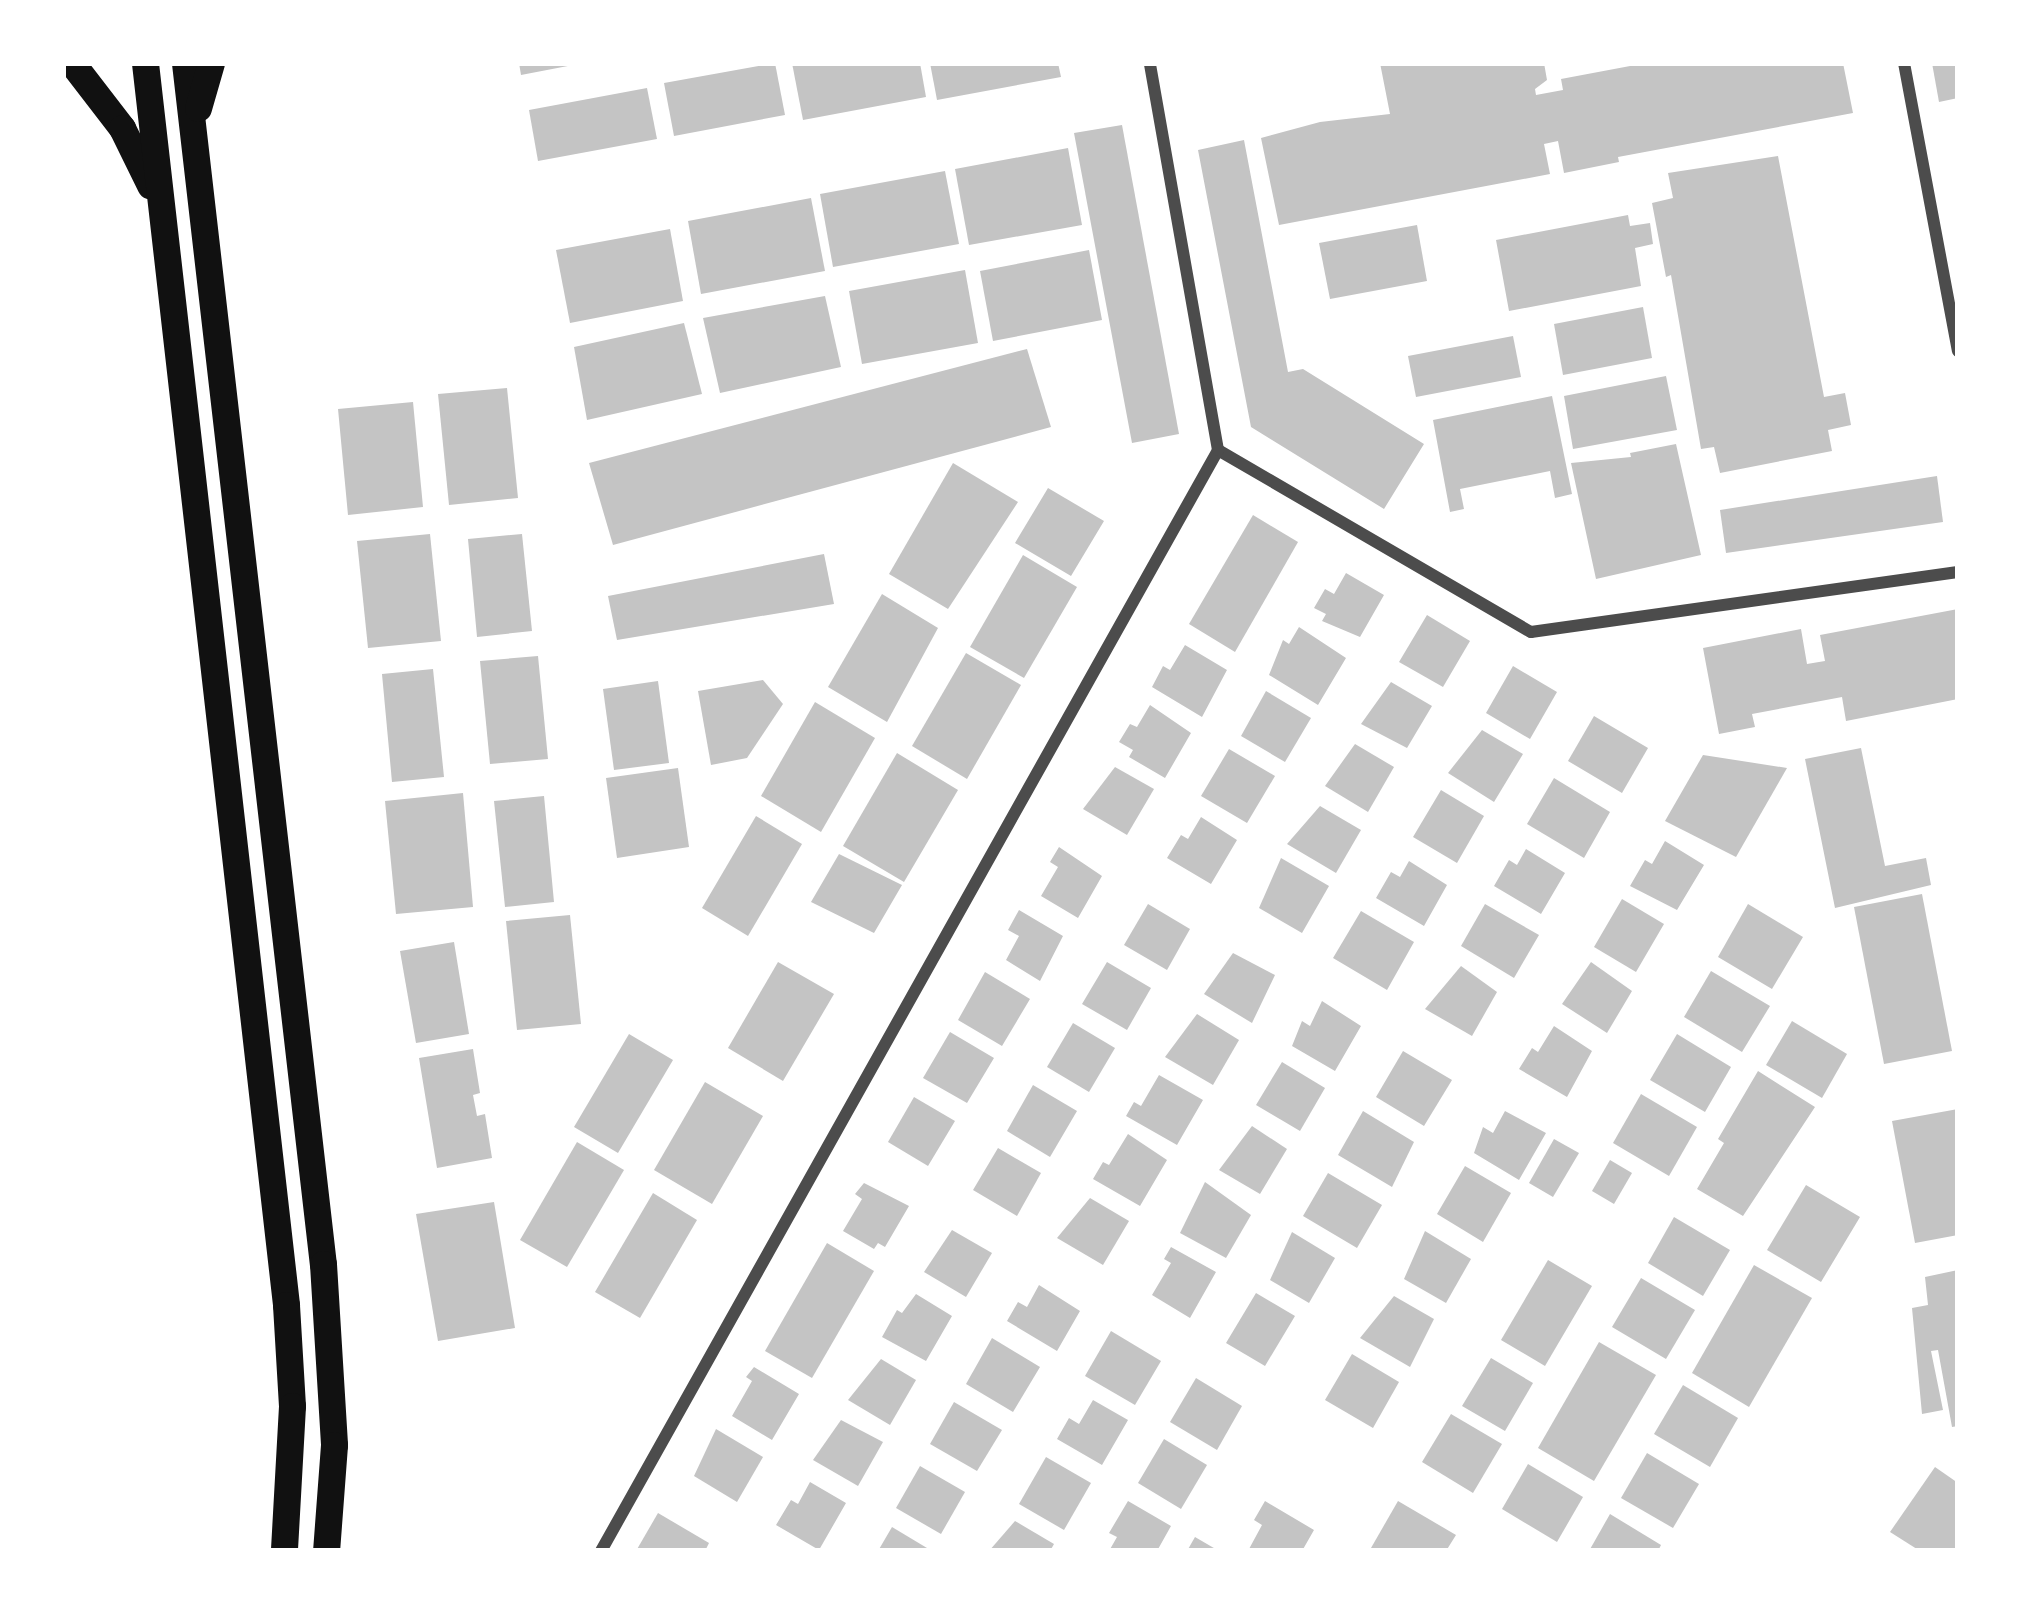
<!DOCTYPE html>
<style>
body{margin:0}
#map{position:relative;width:2021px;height:1614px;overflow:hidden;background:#fff;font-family:Quicksand,sans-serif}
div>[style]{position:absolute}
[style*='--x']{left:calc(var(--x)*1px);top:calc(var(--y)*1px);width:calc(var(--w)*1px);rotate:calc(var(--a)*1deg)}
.building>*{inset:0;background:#c4c4c4}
.minor>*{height:12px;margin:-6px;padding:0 6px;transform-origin:6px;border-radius:6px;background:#4c4c4c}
.primary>*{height:27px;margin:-13.5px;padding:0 13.5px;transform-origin:13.5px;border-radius:13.5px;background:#111}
span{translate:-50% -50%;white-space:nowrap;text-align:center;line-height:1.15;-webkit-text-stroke:10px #fff;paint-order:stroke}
.frame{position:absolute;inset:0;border:66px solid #fff;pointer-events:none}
</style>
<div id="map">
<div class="building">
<i style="clip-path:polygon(519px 63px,573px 63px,573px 65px,521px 75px)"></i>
<i style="clip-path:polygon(775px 63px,785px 115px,674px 136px,664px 83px)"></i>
<i style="clip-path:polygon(792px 63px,920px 63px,926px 97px,803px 120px)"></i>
<i style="clip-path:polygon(930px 63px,1058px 63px,1061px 77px,937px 100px)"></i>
<i style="clip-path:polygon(1380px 63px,1544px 63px,1547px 80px,1535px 89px,1536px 95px,1563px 90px,1561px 79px,1646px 63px,1843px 63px,1853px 113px,1618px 157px,1619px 162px,1564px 173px,1558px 141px,1544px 144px,1550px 174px,1279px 225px,1261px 138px,1320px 122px,1390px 114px)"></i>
<i style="clip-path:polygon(1932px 63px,1958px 63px,1958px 98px,1939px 102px)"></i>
<i style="clip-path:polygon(647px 88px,657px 139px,538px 161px,529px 110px)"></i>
<i style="clip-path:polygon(1122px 125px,1179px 434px,1132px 443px,1074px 133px)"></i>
<i style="clip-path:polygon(1244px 140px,1288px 372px,1303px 369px,1424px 444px,1384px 509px,1251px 427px,1198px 150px)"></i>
<i style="clip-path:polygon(1068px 148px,1082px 225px,969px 245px,955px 169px)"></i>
<i style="clip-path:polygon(1778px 156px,1824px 397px,1845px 393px,1851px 425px,1828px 430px,1832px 451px,1720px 473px,1714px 447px,1701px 449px,1671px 275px,1666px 277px,1652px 203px,1673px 198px,1668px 173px)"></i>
<i style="clip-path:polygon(945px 171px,959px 244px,833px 267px,820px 194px)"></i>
<i style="clip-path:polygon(811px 198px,825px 271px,701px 294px,688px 221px)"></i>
<i style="clip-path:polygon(1628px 215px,1630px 226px,1650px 223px,1653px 244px,1635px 248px,1641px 286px,1509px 311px,1496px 240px)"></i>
<i style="clip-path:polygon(1417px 225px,1427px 281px,1330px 299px,1319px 243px)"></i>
<i style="clip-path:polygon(670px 229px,683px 301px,570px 323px,556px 250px)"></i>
<i style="clip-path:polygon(1089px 250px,1102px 320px,993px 341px,980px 271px)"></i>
<i style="clip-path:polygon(965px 270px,978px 343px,862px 364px,849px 291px)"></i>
<i style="clip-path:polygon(825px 296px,841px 367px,720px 393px,703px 318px)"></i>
<i style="clip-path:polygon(1643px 307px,1652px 358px,1563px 375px,1554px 324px)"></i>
<i style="clip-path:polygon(684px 323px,702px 394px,587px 420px,574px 347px)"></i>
<i style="clip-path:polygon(1513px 336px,1521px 377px,1416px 397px,1408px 356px)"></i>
<i style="clip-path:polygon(1027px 349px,1051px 427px,613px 545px,589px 463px)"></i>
<i style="clip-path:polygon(1666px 376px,1677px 430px,1573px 449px,1564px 396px)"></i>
<i style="clip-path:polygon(507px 388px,518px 498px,449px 505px,438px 394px)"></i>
<i style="clip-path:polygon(1552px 396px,1572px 494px,1555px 498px,1550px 471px,1460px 489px,1464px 509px,1450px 512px,1433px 420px)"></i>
<i style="clip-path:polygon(413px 402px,423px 507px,348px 515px,338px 409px)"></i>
<i style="clip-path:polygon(1676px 444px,1701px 555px,1596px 579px,1571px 463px,1631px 457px,1630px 453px)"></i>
<i style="clip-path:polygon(953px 463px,1018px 502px,948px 609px,889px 574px)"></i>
<i style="clip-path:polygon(1937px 476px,1943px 522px,1726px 553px,1720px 510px)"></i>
<i style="clip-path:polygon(1048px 488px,1104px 521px,1071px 576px,1015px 543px)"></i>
<i style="clip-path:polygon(1253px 515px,1298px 542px,1235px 652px,1189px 624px)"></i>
<i style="clip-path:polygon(430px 534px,441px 641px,368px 648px,357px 541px)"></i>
<i style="clip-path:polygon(522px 534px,532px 631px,477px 637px,468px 539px)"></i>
<i style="clip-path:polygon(824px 554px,834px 604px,617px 640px,608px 596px)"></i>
<i style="clip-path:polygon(1023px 555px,1077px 587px,1024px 678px,970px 647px)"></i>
<i style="clip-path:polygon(1346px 573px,1384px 595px,1360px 637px,1322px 621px,1326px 614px,1314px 608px,1325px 589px,1334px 594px)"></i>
<i style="clip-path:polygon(882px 594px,938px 628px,887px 722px,828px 687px)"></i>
<i style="clip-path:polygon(1958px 609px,1958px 699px,1846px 721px,1842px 697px,1752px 714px,1755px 727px,1719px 734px,1703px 648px,1801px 629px,1807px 664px,1825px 661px,1820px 635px)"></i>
<i style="clip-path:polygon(1427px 615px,1470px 641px,1443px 687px,1399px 662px)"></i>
<i style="clip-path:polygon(1299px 627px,1346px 658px,1318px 705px,1269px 675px,1283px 640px,1289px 644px)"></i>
<i style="clip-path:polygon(1185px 645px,1227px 670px,1202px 717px,1152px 687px,1163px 666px,1170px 670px)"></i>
<i style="clip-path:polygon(966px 653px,1021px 685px,967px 779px,912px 746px)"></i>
<i style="clip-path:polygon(538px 656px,548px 759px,490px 764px,480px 661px)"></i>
<i style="clip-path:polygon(1513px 666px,1557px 692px,1530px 739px,1486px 713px)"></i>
<i style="clip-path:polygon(433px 669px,444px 777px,392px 782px,382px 674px)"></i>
<i style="clip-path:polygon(763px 680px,783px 704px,747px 758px,711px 765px,698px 691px)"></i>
<i style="clip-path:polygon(658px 681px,669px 763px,614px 770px,603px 689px)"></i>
<i style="clip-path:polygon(1391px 682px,1432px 706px,1407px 748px,1361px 724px)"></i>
<i style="clip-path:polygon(1266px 691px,1311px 718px,1285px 762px,1241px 736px)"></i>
<i style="clip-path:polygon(815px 702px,875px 738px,821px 832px,761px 796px)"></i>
<i style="clip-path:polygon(1150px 705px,1191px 733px,1165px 778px,1129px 757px,1133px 750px,1119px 742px,1130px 724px,1137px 727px)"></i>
<i style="clip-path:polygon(1594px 716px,1648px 748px,1622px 793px,1568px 761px)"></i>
<i style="clip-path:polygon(1482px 730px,1523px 754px,1494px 802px,1448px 773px)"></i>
<i style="clip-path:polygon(1355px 744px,1394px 767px,1368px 812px,1325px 786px)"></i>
<i style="clip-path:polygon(1861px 748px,1885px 866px,1926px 858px,1931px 885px,1835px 908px,1805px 759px)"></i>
<i style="clip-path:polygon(1229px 749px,1275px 776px,1247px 823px,1201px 796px)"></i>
<i style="clip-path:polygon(897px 753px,958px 790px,904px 882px,843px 846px)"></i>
<i style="clip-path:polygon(1703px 755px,1787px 768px,1736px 857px,1665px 821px)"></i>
<i style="clip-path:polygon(1115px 767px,1154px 789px,1127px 835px,1083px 809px)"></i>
<i style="clip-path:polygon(678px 768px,689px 847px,617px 858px,606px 778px)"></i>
<i style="clip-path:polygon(1554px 778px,1610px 812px,1584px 858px,1527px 824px)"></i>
<i style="clip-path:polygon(1441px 790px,1484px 816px,1457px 863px,1413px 837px)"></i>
<i style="clip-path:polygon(463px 793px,473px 907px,396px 914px,385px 801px)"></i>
<i style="clip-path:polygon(544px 796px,554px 902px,505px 907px,494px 801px)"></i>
<i style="clip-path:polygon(1320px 806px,1361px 830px,1336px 873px,1287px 844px)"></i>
<i style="clip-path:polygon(756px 816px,802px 844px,748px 936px,702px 908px)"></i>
<i style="clip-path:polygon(1201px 817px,1237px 840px,1211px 884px,1167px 858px,1181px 835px,1188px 839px)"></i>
<i style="clip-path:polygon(1665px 841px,1704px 865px,1677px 910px,1630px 886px,1645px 860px,1652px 864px)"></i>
<i style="clip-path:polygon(1059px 847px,1102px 876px,1078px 918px,1041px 896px,1058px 867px,1050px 862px)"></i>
<i style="clip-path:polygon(1526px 849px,1565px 873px,1541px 914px,1494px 886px,1509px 860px,1517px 865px)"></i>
<i style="clip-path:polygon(839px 854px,902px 885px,874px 933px,811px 902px)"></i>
<i style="clip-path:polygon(1281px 858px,1329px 886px,1302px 933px,1259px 908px)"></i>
<i style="clip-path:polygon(1409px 861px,1447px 885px,1424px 926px,1376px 898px,1391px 872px,1400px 877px)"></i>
<i style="clip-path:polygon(1922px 894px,1952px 1051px,1884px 1064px,1854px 907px)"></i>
<i style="clip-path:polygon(1622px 899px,1664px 924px,1636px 972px,1594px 947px)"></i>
<i style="clip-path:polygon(1148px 904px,1190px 929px,1167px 970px,1124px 945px)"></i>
<i style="clip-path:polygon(1485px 904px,1539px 935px,1514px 978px,1461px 946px)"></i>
<i style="clip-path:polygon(1748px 904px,1803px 937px,1772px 989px,1718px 957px)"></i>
<i style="clip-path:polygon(1019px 910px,1063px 936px,1040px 981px,1006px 960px,1019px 936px,1008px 930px)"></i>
<i style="clip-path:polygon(1361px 911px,1414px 942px,1387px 990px,1333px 958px)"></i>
<i style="clip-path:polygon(570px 915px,581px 1024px,517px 1030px,506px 921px)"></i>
<i style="clip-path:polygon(454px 942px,469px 1034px,416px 1043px,400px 951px)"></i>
<i style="clip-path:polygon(1233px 953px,1275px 975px,1252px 1023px,1204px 994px)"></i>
<i style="clip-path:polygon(778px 962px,834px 994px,783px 1081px,728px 1048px)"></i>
<i style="clip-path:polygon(1107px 962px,1151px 988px,1127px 1030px,1082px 1004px)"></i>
<i style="clip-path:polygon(1591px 962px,1632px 991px,1607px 1033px,1562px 1004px)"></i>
<i style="clip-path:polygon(1461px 966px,1497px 992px,1472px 1036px,1425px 1009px)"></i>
<i style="clip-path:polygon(1711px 971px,1770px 1006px,1742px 1052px,1684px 1017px)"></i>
<i style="clip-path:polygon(985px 972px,1030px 999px,1002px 1046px,958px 1020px)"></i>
<i style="clip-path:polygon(1322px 1001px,1361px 1026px,1335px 1071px,1292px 1046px,1302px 1021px,1310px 1026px)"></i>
<i style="clip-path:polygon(1197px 1014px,1239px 1040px,1213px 1085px,1165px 1057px)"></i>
<i style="clip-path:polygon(1792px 1021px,1847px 1054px,1822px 1098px,1766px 1065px)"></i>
<i style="clip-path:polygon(1073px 1023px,1115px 1048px,1089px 1092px,1047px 1067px)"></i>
<i style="clip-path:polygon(1554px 1026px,1592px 1051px,1567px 1097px,1519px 1069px,1532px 1048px,1538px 1052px)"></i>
<i style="clip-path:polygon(950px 1032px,994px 1058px,967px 1103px,923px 1078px)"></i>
<i style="clip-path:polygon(629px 1034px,673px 1060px,618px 1153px,574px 1127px)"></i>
<i style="clip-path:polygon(1677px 1034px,1731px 1067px,1705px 1112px,1650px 1080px)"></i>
<i style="clip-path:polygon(473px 1049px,480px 1093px,473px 1095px,477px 1116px,485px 1114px,492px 1158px,437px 1168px,419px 1058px)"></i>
<i style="clip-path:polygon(1403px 1051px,1452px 1080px,1424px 1126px,1376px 1097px)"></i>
<i style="clip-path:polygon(1282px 1062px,1325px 1088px,1300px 1131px,1256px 1105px)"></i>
<i style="clip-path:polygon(1758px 1071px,1815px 1107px,1743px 1216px,1697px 1189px,1724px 1143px,1718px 1139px)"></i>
<i style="clip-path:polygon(1159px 1075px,1203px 1100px,1177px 1145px,1126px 1116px,1134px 1102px,1141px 1106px)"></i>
<i style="clip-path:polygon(705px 1082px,763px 1116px,712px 1204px,654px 1170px)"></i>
<i style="clip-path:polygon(1033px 1085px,1077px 1111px,1050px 1157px,1007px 1131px)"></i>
<i style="clip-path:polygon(1641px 1094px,1697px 1127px,1669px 1176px,1613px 1143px)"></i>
<i style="clip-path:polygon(914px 1097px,955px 1121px,928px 1166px,888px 1142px)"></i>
<i style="clip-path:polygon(1958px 1109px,1958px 1235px,1915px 1243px,1892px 1121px)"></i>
<i style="clip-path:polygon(1363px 1111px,1414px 1142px,1392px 1187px,1338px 1155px)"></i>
<i style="clip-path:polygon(1505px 1111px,1546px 1133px,1519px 1180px,1474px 1153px,1483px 1127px,1493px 1133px)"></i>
<i style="clip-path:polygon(1252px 1126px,1287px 1149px,1260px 1194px,1219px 1170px)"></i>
<i style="clip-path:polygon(1128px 1134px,1167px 1160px,1140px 1206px,1093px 1179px,1103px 1162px,1109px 1165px)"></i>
<i style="clip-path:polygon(1554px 1139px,1579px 1153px,1553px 1197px,1529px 1183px)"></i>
<i style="clip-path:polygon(577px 1142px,624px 1170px,567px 1267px,520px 1240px)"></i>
<i style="clip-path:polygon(998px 1148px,1041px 1173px,1017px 1216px,973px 1190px)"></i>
<i style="clip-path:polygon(1610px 1160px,1632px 1173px,1614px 1204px,1592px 1191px)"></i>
<i style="clip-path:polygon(1465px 1166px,1511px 1193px,1483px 1242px,1437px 1214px)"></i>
<i style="clip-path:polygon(1328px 1173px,1382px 1205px,1357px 1248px,1303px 1216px)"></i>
<i style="clip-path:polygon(1205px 1182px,1251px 1215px,1226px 1258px,1180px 1233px)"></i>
<i style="clip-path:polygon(864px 1183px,909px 1206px,885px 1247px,878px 1243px,874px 1249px,843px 1231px,862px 1199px,855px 1194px)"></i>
<i style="clip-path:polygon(1806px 1185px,1860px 1217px,1821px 1282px,1767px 1250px)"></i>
<i style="clip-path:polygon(653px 1193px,697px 1220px,640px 1318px,595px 1292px)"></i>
<i style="clip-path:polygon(1090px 1198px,1129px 1221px,1103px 1265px,1057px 1238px)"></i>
<i style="clip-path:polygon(494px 1202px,515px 1328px,438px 1341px,416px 1214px)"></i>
<i style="clip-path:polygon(1674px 1217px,1730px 1250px,1703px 1296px,1648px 1263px)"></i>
<i style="clip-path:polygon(952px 1230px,992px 1253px,966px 1297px,924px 1272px)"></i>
<i style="clip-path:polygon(1425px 1231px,1471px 1259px,1446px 1303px,1404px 1279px)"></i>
<i style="clip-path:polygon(1292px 1232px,1335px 1258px,1309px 1303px,1270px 1280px)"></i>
<i style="clip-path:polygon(827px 1243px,874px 1271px,812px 1378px,765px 1351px)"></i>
<i style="clip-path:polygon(1171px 1247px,1216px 1272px,1190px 1318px,1152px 1295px,1171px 1263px,1164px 1259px)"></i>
<i style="clip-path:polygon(1548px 1260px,1592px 1286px,1545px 1366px,1501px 1340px)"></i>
<i style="clip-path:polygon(1754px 1265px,1812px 1298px,1749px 1407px,1692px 1373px)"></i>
<i style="clip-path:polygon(1958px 1270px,1958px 1426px,1952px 1427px,1938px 1350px,1931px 1351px,1943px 1410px,1922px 1414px,1912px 1308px,1928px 1305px,1925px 1277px)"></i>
<i style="clip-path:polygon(1641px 1278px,1695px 1310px,1666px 1359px,1612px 1327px)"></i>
<i style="clip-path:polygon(1039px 1285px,1080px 1311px,1057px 1351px,1007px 1321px,1018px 1302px,1027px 1307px)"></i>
<i style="clip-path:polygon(1256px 1293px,1295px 1316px,1265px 1366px,1226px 1343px)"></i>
<i style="clip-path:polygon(916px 1294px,952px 1316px,926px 1361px,882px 1337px,897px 1310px,902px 1313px)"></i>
<i style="clip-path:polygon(1394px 1296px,1434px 1319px,1410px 1367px,1360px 1338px)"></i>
<i style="clip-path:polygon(1111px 1331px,1161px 1361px,1135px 1405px,1085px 1376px)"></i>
<i style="clip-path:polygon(992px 1338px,1040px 1367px,1013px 1412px,966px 1384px)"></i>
<i style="clip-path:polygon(1599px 1342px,1656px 1375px,1594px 1481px,1538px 1448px)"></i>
<i style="clip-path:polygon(1352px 1354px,1399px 1382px,1373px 1428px,1325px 1400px)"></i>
<i style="clip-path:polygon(1491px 1358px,1533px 1383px,1505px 1431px,1462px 1406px)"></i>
<i style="clip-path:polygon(881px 1359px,916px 1380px,890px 1425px,848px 1400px)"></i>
<i style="clip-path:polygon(754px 1367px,799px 1394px,772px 1440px,732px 1416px,752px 1381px,746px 1377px)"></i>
<i style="clip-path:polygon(1196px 1378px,1242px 1406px,1217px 1450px,1170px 1422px)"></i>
<i style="clip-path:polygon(1683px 1385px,1738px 1418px,1710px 1467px,1654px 1434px)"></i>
<i style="clip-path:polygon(1093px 1400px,1128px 1420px,1102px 1465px,1057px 1439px,1069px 1418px,1079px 1424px)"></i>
<i style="clip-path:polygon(954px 1402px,1002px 1430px,977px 1471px,930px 1444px)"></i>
<i style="clip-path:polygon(1451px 1414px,1502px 1444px,1473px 1493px,1422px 1462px)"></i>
<i style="clip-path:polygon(841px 1420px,883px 1442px,858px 1486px,813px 1460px)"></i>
<i style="clip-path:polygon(716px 1429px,763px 1457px,737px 1502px,694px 1476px)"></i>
<i style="clip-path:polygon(1164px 1439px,1207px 1465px,1181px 1509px,1138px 1483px)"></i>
<i style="clip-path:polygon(1647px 1453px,1699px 1484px,1673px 1528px,1621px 1498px)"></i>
<i style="clip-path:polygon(1046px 1457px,1091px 1483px,1064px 1530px,1019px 1504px)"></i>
<i style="clip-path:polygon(1528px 1464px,1583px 1497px,1557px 1542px,1502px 1509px)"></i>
<i style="clip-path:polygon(920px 1466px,965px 1492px,941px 1534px,896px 1508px)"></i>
<i style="clip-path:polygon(1935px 1467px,1958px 1483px,1958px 1551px,1920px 1551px,1890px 1532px)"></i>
<i style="clip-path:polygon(810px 1482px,846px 1503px,819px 1550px,776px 1525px,791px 1500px,798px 1504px)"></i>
<i style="clip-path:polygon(1128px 1501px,1171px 1526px,1157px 1551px,1109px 1551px,1117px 1537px,1109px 1533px)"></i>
<i style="clip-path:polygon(1265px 1501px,1314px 1530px,1302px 1551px,1249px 1549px,1262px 1525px,1254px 1520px)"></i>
<i style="clip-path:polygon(1398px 1501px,1456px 1535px,1446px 1551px,1371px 1548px)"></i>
<i style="clip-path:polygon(658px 1513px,709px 1543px,705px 1551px,636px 1551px)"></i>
<i style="clip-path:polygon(1610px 1514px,1661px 1545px,1658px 1551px,1589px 1551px)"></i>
<i style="clip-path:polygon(1015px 1521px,1054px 1544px,1050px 1551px,989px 1551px)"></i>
<i style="clip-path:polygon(892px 1527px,932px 1551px,878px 1551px)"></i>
<i style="clip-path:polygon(1195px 1537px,1219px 1551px,1187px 1551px)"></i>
</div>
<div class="minor">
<i style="--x:1904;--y:63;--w:293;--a:79.4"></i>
<i style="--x:1218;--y:450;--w:362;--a:30.2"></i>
<i style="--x:1531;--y:632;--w:431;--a:-8"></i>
<i style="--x:601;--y:1551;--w:1262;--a:-60.73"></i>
<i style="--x:1218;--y:450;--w:393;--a:-100"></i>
</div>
<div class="primary">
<i style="--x:72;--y:63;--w:82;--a:52.4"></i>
<i style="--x:122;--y:128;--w:64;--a:63.8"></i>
<i style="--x:145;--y:63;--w:1250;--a:83.52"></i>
<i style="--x:286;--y:1305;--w:101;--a:86.6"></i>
<i style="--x:292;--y:1406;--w:145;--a:93.2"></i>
<i style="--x:185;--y:63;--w:1209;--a:83.45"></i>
<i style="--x:323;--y:1264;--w:181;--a:86.5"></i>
<i style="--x:334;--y:1445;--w:106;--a:94.3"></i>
<i style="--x:198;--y:108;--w:47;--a:-73.9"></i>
</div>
<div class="frame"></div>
</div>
